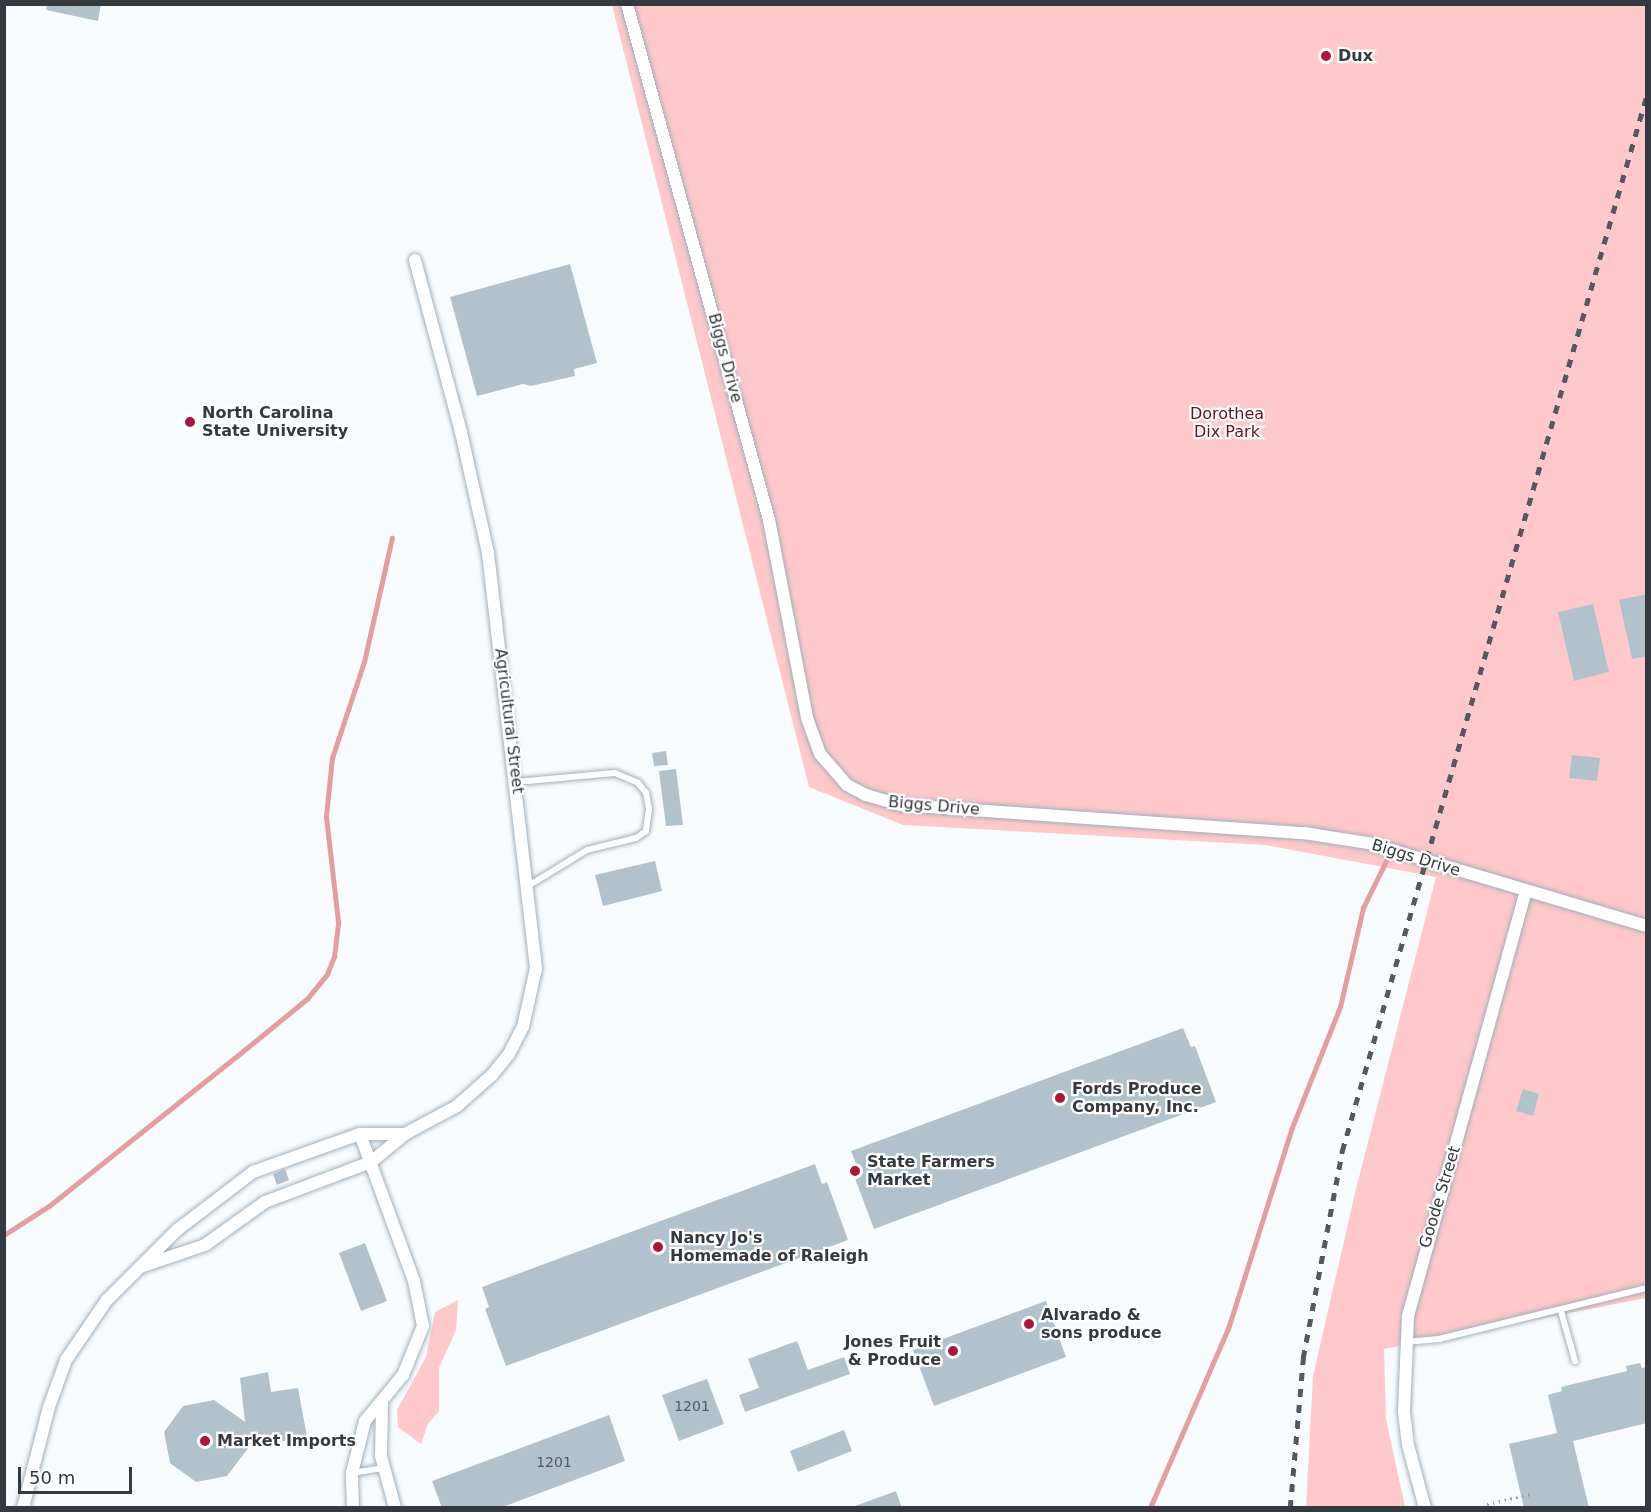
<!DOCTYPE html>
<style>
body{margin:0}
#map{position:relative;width:1651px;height:1512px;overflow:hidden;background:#f9fcfe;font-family:"DejaVu Sans",sans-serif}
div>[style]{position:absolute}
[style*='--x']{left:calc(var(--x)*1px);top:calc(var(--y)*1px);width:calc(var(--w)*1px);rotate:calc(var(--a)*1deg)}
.green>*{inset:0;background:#ffc8ca}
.stream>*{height:4.5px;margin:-2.25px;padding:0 2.25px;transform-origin:2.25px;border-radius:2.25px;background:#e49da1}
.building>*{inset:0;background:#b2c2cd}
.path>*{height:3px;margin-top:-1.5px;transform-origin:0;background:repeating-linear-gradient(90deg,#9a9fa2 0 1.5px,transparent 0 6px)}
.roads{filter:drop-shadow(0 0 2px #a0b0bb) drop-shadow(0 0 2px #a0b0bb)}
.lane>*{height:6px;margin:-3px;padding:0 3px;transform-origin:3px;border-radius:3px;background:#fff}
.street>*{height:12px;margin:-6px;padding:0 6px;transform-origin:6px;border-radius:6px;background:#fff}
.rail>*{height:4.5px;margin-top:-2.25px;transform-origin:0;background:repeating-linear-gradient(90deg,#53595d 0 8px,transparent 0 16px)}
.dots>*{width:16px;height:16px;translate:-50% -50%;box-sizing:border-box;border:3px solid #fff;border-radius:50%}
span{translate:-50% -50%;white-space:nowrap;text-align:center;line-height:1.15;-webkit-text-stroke:4.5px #fff;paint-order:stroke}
.number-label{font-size:14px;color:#535b62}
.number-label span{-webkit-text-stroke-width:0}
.poi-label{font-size:16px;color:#33393e;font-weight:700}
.left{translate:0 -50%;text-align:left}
.right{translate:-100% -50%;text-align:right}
.street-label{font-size:16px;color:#33393e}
.park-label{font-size:16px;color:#651121}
.frame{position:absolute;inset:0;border:6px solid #33393e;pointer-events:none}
.scale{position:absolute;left:18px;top:1467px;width:114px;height:27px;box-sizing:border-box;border:3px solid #33393e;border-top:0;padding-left:8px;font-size:18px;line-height:21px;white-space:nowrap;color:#33393e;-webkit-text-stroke:4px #fff;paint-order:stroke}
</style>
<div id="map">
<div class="green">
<i style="clip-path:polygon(612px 5px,1646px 5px,1646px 1298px,1384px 1349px,1386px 1419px,1405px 1507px,1306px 1507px,1313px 1376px,1355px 1193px,1436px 877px,1266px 845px,903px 825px,809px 787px)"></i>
<i style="clip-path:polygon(458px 1300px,456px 1330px,439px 1368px,439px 1411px,428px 1424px,421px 1444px,398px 1427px,397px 1410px,426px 1357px,435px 1312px)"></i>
</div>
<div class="stream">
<i style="--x:4;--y:1235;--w:54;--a:-32.8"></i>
<i style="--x:49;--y:1206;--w:241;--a:-38.6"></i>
<i style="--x:237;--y:1056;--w:90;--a:-39.2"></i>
<i style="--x:307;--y:999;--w:32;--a:-51"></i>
<i style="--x:327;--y:974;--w:18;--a:-68"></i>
<i style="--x:334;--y:957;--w:35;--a:-83"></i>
<i style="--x:338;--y:922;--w:107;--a:-96.5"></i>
<i style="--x:326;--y:816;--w:58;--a:-84.1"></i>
<i style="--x:332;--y:758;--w:101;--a:-71.6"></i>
<i style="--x:364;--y:662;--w:127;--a:-77.3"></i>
<i style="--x:1150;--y:1508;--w:195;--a:-66.5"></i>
<i style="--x:1228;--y:1329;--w:209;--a:-72.4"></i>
<i style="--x:1291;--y:1130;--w:132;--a:-68.3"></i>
<i style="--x:1340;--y:1007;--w:102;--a:-76.9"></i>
<i style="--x:1363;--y:908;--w:61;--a:-63.9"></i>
</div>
<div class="building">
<i style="clip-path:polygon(47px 4px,101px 4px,98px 21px,46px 10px)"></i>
<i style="clip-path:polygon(570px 264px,597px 363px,574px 369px,575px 376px,531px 386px,523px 384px,477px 396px,450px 297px)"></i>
<i style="clip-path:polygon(1647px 594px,1647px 656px,1632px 659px,1619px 600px)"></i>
<i style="clip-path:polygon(1593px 604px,1609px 672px,1574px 681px,1558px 612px)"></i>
<i style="clip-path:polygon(666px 751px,668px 765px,654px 766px,652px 753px)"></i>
<i style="clip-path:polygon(1572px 755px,1600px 758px,1597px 781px,1569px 778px)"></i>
<i style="clip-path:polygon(676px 769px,683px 825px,666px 826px,659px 771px)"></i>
<i style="clip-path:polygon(655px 861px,662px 891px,603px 906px,595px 875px)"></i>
<i style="clip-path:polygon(1183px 1028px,1191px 1047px,1195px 1046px,1216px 1102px,874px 1229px,853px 1173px,859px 1171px,851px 1151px)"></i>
<i style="clip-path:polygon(1523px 1089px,1539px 1094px,1533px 1116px,1516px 1111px)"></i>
<i style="clip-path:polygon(815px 1164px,822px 1184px,827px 1182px,848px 1240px,506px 1366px,485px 1309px,489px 1307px,482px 1287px)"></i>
<i style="clip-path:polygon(285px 1169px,289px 1180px,277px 1185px,273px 1174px)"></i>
<i style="clip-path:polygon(365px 1243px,387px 1301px,361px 1311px,339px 1253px)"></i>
<i style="clip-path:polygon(1046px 1301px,1066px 1357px,934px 1406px,913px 1350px)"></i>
<i style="clip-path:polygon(797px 1341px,808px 1370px,844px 1357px,850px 1374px,745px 1412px,739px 1395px,759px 1388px,748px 1359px)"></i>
<i style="clip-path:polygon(1640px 1363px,1642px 1368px,1647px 1367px,1647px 1423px,1573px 1441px,1589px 1508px,1524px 1508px,1509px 1444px,1557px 1433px,1548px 1395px,1562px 1391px,1561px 1387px,1627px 1371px,1626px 1366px)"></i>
<i style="clip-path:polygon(268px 1372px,271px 1392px,298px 1388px,307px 1437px,249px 1447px,227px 1476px,196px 1482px,170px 1463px,164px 1432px,183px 1406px,214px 1400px,245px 1422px,240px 1378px)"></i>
<i style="clip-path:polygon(707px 1379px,724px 1424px,679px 1441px,662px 1395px)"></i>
<i style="clip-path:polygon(609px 1415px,625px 1461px,500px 1508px,442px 1508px,432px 1481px)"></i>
<i style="clip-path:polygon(844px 1430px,852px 1451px,798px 1472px,790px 1451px)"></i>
<i style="clip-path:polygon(896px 1491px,902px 1508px,856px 1508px,855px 1506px)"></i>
</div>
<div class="path">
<i style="--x:1487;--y:1504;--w:45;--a:-12.8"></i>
</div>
<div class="roads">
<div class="lane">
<i style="--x:516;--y:782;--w:99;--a:-5.2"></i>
<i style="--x:615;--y:773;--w:25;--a:23"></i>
<i style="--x:638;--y:783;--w:13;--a:51"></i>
<i style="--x:646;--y:793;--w:16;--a:79"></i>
<i style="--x:649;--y:809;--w:22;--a:98"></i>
<i style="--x:646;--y:831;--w:12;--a:145"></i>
<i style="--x:636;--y:838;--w:50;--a:166.2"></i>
<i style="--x:587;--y:850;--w:69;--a:148.6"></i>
<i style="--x:1561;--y:1311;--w:52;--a:74.4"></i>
<i style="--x:1405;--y:1342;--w:34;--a:-5"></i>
<i style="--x:1439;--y:1339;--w:213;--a:-13.8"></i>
<i style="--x:352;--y:1473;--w:31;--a:-9"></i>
</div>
<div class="street">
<i style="--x:627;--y:4;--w:535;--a:74.61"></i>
<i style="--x:769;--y:520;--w:202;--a:79.1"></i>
<i style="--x:807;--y:718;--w:38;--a:70"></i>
<i style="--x:820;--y:754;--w:41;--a:48.9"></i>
<i style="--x:847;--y:785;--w:21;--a:28"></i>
<i style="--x:866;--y:795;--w:36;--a:16"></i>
<i style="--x:901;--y:805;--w:404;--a:4"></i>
<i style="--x:1304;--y:833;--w:65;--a:8.9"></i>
<i style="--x:1368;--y:843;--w:290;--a:16.6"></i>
<i style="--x:140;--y:1267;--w:69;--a:-18.7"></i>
<i style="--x:205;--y:1245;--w:74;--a:-35.6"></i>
<i style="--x:265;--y:1202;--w:113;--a:-20.7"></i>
<i style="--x:371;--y:1162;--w:44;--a:-39.5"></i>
<i style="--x:405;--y:1134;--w:59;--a:-28.3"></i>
<i style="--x:457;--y:1106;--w:47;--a:-41.5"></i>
<i style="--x:492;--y:1075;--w:27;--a:-51"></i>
<i style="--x:509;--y:1054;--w:30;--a:-63"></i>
<i style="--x:523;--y:1027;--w:60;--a:-77.6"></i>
<i style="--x:536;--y:968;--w:418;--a:-96.6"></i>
<i style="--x:488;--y:553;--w:124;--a:-102.6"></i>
<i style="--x:461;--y:432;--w:178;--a:-105"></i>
<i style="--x:382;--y:1404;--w:52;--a:91.1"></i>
<i style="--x:381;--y:1456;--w:54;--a:74.9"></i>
<i style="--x:23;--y:1508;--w:104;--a:-75.6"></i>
<i style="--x:49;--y:1407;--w:50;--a:-70.1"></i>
<i style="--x:66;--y:1360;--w:73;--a:-55.7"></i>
<i style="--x:107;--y:1300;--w:99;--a:-45"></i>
<i style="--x:177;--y:1230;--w:96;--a:-37.3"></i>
<i style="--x:253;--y:1172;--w:114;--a:-19.6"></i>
<i style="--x:360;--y:1134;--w:45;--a:0"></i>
<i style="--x:353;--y:1508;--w:35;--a:-92"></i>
<i style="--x:352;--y:1473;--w:54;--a:-76"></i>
<i style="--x:365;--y:1421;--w:60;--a:-50.4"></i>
<i style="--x:403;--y:1375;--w:53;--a:-67.8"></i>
<i style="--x:423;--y:1326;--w:46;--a:-101.3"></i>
<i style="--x:414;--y:1281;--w:157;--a:-110.2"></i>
<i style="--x:1425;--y:1508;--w:65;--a:-105.1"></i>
<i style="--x:1408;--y:1445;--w:34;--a:-97"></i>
<i style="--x:1404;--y:1411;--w:95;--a:-87.6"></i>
<i style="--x:1408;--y:1316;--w:441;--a:-74.5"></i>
</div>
</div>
<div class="rail">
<i style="--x:1290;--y:1508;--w:151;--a:-85"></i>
<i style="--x:1303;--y:1358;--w:211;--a:-79.3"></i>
<i style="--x:1342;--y:1151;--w:1096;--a:-73.9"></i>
</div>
<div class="dots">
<i style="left:1326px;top:56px;background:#ac1639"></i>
<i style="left:190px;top:422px;background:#ac1639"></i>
<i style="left:1060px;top:1098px;background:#ac1639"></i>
<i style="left:855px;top:1171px;background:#ac1639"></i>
<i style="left:658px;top:1247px;background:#ac1639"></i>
<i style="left:1029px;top:1324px;background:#ac1639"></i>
<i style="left:953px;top:1351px;background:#ac1639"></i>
<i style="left:205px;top:1441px;background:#ac1639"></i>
</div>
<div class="number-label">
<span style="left:692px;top:1406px">1201</span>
<span style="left:554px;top:1462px">1201</span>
</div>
<div class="poi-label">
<span class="left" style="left:1338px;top:56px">Dux</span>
<span class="left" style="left:202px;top:422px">North Carolina<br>State University</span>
<span class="left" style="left:1072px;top:1098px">Fords Produce<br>Company, Inc.</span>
<span class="left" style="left:867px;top:1171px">State Farmers<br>Market</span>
<span class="left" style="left:670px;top:1247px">Nancy Jo's<br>Homemade of Raleigh</span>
<span class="left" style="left:1041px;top:1324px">Alvarado &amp;<br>sons produce</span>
<span class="right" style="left:941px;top:1351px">Jones Fruit<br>&amp; Produce</span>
<span class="left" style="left:217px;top:1441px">Market Imports</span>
</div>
<div class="street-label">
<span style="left:725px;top:358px;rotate:75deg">Biggs Drive</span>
<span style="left:509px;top:721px;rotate:83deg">Agricultural Street</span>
<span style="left:934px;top:806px;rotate:5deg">Biggs Drive</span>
<span style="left:1416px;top:858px;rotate:17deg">Biggs Drive</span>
<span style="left:1440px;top:1197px;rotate:-73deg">Goode Street</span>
</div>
<div class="park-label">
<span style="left:1227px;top:423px">Dorothea<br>Dix Park</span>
</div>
<div class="frame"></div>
<div class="scale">50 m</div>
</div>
